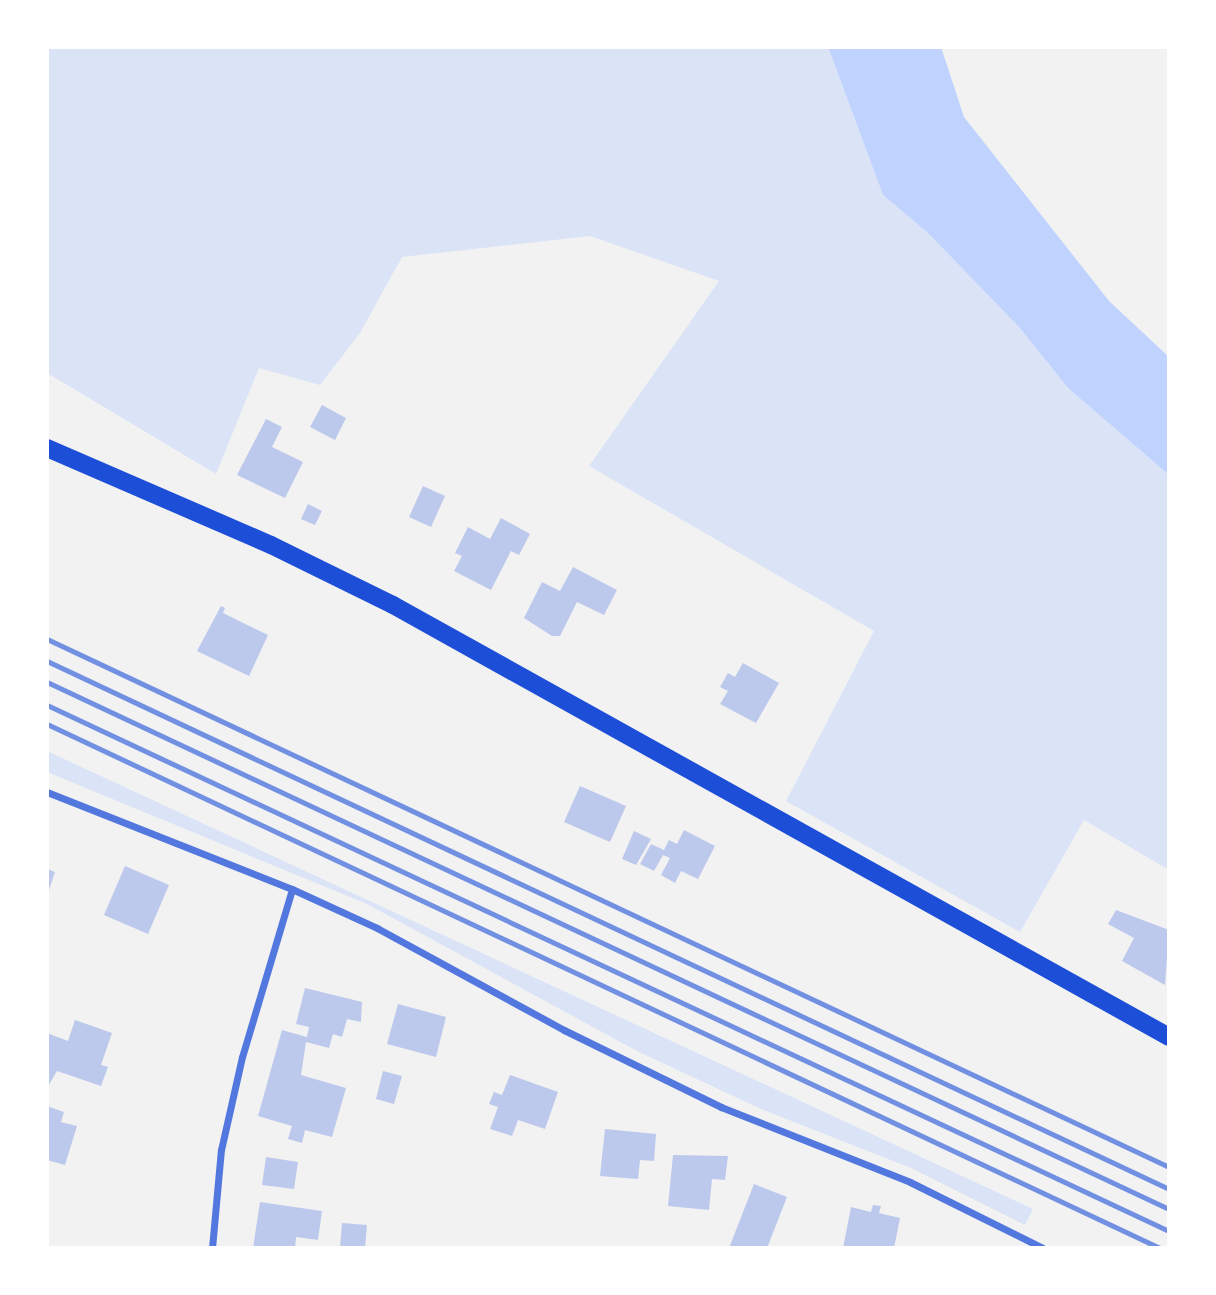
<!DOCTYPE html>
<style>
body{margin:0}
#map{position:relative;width:1216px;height:1295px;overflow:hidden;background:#f2f2f2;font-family:Jost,sans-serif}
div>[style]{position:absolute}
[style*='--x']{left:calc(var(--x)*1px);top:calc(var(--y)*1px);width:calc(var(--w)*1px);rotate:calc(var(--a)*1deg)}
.green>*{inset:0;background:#dbe4f7}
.water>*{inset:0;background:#bfd3fe}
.building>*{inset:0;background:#bdc9ec}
.minor>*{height:7px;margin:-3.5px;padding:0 3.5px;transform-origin:3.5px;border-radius:3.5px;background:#5277de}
.primary>*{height:18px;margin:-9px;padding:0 9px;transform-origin:9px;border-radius:9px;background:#1d4ed8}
.rail>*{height:5px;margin:-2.5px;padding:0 2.5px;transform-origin:2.5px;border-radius:2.5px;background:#7290e2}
span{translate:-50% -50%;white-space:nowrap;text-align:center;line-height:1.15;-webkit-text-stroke:6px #fff;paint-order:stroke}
.frame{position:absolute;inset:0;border:49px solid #fff;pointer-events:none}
</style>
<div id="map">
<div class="green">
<i style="clip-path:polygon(47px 47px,828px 47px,883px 195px,928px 233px,1019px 327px,1068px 388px,1169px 475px,1169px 870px,1084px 820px,1020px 932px,786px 801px,874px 631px,589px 466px,719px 281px,590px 236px,402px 257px,360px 333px,320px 385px,259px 368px,216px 474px,47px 373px)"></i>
<i style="clip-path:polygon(47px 751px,1033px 1209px,1025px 1225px,911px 1168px,761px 1109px,637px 1051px,367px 904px,47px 772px)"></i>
</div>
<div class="water">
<i style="clip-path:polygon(828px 47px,941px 47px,964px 117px,1109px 301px,1169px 357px,1169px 475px,1068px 388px,1019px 327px,928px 233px,883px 195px)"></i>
</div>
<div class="building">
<i style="clip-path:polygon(322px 405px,346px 418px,335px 440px,310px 427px)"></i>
<i style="clip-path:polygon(266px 419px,282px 427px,272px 447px,303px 462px,285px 498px,237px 475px)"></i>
<i style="clip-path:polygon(423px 486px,445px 496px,431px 527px,409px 517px)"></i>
<i style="clip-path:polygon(308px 504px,322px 511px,315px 525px,301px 519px)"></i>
<i style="clip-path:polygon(501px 518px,530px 534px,519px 555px,511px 551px,491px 590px,454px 571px,462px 556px,455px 553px,468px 527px,490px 539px)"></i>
<i style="clip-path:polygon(573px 567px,617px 590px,604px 615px,577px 602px,560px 636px,552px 636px,524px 618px,542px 582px,560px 591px)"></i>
<i style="clip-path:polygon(221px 606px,225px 608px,223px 613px,268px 635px,249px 676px,197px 651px)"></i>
<i style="clip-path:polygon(743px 663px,779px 683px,756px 723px,720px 704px,728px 691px,720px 687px,728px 673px,735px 677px)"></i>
<i style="clip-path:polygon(580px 786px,626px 806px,610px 842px,564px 822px)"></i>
<i style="clip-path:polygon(684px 830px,715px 846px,698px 879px,681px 871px,675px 883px,661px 875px,670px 858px,663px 855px,654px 871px,640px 864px,651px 844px,664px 850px,669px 840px,677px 844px)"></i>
<i style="clip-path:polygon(634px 831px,651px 839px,636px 865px,622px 859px)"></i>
<i style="clip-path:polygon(125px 866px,169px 885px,148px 934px,104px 915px)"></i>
<i style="clip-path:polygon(47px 869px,55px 872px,48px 893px,47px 893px)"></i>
<i style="clip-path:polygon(1116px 910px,1169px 930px,1165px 985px,1122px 961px,1134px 938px,1108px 924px)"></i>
<i style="clip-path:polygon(305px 988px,362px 1002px,361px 1022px,347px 1019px,342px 1037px,333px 1034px,329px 1048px,306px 1042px,301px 1075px,346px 1088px,332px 1137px,305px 1130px,302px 1143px,288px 1139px,292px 1126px,258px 1116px,282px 1030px,307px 1037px,309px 1027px,296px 1024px)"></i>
<i style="clip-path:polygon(398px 1004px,446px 1017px,436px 1057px,387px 1044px)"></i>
<i style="clip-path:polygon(75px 1020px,112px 1033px,101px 1065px,108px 1067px,101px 1086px,57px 1071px,47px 1088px,47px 1033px,68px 1041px)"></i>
<i style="clip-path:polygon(383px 1071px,402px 1076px,394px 1104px,376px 1099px)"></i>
<i style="clip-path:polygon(510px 1075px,558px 1092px,545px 1129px,518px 1120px,512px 1136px,490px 1129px,498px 1107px,489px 1104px,494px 1092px,502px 1095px)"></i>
<i style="clip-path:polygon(47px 1106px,64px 1112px,61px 1122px,77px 1126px,65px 1165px,47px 1160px)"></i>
<i style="clip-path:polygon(605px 1129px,656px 1134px,654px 1161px,640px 1160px,638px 1179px,600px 1176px)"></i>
<i style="clip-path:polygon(673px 1155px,728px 1156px,725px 1180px,712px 1179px,709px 1210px,668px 1206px)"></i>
<i style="clip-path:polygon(266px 1157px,298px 1162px,294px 1189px,262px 1185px)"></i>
<i style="clip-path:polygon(754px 1184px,787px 1197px,767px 1248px,729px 1248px)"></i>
<i style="clip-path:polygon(260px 1202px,322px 1211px,318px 1240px,296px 1237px,295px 1248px,253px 1248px)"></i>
<i style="clip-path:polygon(873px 1205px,881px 1206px,879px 1213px,900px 1218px,894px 1248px,843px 1248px,851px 1207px,871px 1212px)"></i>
<i style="clip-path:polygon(342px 1223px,367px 1225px,365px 1248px,340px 1248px)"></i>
</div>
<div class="minor">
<i style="--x:47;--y:792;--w:264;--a:21.6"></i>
<i style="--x:292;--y:889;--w:94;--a:24.6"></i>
<i style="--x:377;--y:928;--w:213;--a:28.6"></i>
<i style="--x:564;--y:1030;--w:175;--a:26.1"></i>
<i style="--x:721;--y:1107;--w:203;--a:21.6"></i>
<i style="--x:910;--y:1182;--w:148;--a:26.4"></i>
<i style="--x:212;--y:1248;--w:98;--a:-84.8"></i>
<i style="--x:221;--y:1150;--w:95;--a:-77.3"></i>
<i style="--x:242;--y:1057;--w:175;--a:-73.4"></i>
</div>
<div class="primary">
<i style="--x:47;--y:448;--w:244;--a:23.4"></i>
<i style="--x:271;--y:545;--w:136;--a:26.2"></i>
<i style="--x:393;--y:605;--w:888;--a:29.1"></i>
</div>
<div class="rail">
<i style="--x:47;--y:639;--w:1240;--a:25.2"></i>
<i style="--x:47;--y:661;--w:1240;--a:25.2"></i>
<i style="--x:47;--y:682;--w:1240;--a:25.16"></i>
<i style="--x:47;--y:705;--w:1239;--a:25.12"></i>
<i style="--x:47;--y:724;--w:1230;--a:25.21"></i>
</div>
<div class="frame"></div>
</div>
